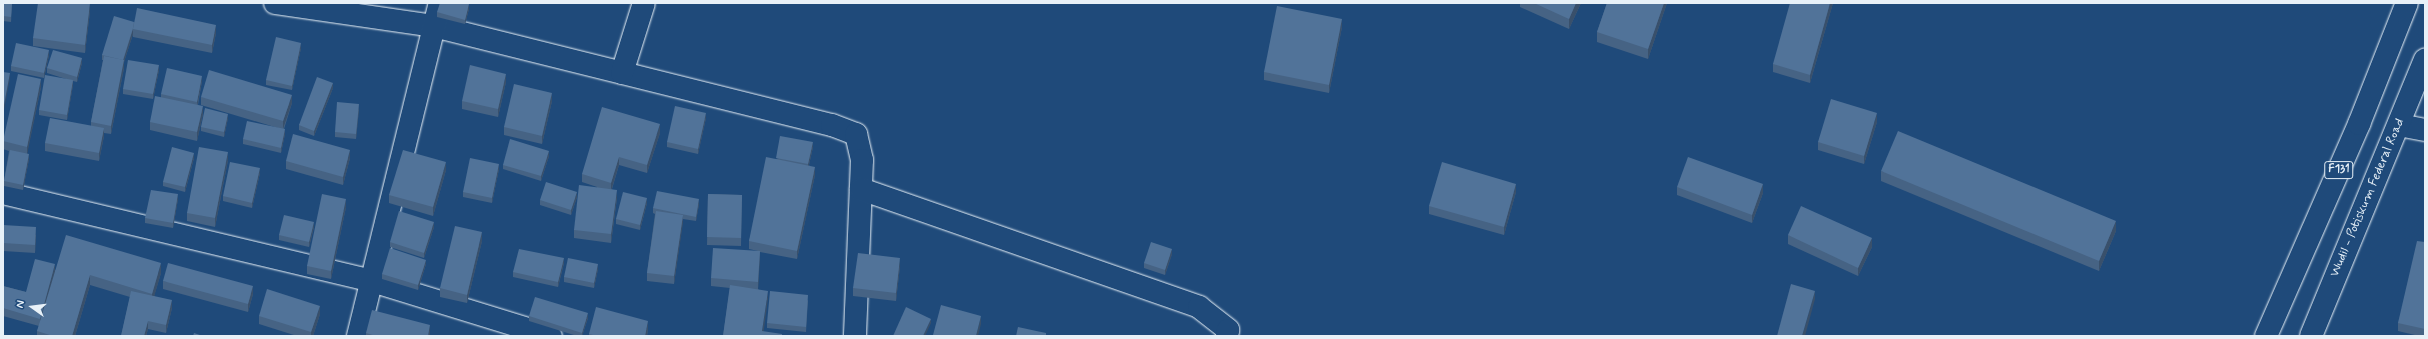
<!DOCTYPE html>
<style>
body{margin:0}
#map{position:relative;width:2428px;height:339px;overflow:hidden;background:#1f4a7a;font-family:Mynerve,sans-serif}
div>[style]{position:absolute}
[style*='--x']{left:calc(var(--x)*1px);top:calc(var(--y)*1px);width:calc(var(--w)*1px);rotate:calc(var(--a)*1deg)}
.roads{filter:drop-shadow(0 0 1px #e8f1f8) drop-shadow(0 0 1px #e8f1f8)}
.minor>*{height:22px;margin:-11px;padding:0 11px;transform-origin:11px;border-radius:11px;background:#1f4a7a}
.tertiary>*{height:22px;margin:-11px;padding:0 11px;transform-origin:11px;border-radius:11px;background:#1f4a7a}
.primary>*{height:22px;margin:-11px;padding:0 11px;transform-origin:11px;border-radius:11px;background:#1f4a7a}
.wall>*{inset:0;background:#466384}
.shaded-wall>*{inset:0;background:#39506b}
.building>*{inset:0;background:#517399}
span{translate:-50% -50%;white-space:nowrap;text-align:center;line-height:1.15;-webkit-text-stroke:3.5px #1f4a7a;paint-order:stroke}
.shield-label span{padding:1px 3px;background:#1f4a7a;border:1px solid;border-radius:3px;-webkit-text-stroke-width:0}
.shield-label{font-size:12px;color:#e8f1f8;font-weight:700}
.street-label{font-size:13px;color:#e8f1f8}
.frame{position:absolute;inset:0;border:4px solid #e8f1f8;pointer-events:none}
.north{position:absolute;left:12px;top:287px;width:40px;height:40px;-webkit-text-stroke:3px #1f4a7a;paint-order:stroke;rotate:284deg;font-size:11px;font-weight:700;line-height:16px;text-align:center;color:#e8f1f8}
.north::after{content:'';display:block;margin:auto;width:14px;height:18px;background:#e8f1f8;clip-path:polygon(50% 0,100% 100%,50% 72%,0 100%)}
</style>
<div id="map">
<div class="roads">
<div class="minor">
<i style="--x:275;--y:3;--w:161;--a:8.2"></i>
<i style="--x:434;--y:26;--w:410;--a:14"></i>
<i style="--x:832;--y:125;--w:26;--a:21"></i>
<i style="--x:856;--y:134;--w:27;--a:77"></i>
<i style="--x:862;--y:160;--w:176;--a:92.3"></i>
<i style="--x:622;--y:73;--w:73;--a:-72.6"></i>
<i style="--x:2399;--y:125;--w:26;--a:11"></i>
<i style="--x:861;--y:189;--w:358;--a:19.2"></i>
<i style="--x:1199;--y:307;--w:37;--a:38"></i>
<i style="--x:1228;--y:330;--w:6;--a:99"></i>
<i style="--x:3;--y:193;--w:379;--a:13.4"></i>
<i style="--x:372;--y:281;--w:187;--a:17.1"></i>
</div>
<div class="tertiary">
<i style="--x:358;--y:336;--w:343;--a:-76.2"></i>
</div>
<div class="primary">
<i style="--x:2266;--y:336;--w:232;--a:-66.3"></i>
<i style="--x:2359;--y:124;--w:130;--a:-68.4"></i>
<i style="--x:2311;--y:336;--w:299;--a:-67.6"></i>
</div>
</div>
<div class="wall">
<i style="clip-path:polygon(3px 3px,12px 3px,11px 22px,3px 21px)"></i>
<i style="clip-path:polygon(1520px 3px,1581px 3px,1569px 29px,1520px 7px)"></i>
<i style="clip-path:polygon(1607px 3px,1667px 3px,1648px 59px,1597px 42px,1597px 32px)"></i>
<i style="clip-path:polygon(1833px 3px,1810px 83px,1773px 72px,1773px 64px)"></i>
<i style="clip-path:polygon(469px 9px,465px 24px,437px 17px,437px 12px)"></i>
<i style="clip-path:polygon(90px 11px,85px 53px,33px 46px,33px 38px)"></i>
<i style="clip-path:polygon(134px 22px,216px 33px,212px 53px,133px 37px,133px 34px,124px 62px,124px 68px,111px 134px,104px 133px,104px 136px,99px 161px,45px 151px,45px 143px,91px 126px,91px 122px,103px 60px,102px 60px,102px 55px)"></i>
<i style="clip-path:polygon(1342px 27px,1329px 93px,1264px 80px,1264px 72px)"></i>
<i style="clip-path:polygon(301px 48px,292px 90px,266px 85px,266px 80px)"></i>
<i style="clip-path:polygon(49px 55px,44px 78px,11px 71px,11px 66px)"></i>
<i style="clip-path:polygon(82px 63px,77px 82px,73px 81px,73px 85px,67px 120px,39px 115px,39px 110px,66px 79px,47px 73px,47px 68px)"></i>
<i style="clip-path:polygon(159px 70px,153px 99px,123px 94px,123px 89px)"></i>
<i style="clip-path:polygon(202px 81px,198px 105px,203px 114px,197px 141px,150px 130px,150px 122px,161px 97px,161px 94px)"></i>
<i style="clip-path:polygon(506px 82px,498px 117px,462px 109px,462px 101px)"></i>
<i style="clip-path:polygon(41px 87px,27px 153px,29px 159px,23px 190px,4px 186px,4px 181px,9px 151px,3px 149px,3px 141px)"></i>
<i style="clip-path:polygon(333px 88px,314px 136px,299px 130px,299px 125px)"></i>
<i style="clip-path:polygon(201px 97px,292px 103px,284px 129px,285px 134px,281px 153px,243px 144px,243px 139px,278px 128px,201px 105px)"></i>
<i style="clip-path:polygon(552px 101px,542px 144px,504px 135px,504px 127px)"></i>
<i style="clip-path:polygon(359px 109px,356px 139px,335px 137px,335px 132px)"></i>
<i style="clip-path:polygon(228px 118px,224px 137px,201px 131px,201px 127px)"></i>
<i style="clip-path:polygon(706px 118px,698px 154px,667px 147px,667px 142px)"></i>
<i style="clip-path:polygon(1877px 122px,1864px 164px,1818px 150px,1818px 142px)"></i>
<i style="clip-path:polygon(660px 133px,647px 173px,619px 165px,612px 189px,617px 198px,611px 243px,574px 238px,574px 230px,597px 187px,582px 182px,582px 174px)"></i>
<i style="clip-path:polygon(813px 147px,809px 165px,815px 175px,797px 259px,760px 252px,758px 289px,768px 299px,723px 336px,730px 288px,711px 286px,711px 278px,758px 251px,749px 249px,749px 241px,776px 159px)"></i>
<i style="clip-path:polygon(549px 156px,541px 181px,503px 169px,503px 165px)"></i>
<i style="clip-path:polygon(194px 158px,185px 192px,163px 186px,163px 182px)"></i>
<i style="clip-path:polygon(350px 158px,343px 185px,286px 169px,286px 161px)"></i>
<i style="clip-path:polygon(228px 160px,215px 227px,187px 221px,187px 213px)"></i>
<i style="clip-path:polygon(499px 169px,492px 203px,463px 197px,463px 192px)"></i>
<i style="clip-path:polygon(446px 170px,433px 216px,389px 203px,389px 195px)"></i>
<i style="clip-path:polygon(1881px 171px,2116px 231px,2099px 271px,1881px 181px)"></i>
<i style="clip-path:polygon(260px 173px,252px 208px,223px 201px,223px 196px)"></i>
<i style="clip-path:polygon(1677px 187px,1763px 193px,1752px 223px,1677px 195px)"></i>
<i style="clip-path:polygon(1516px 192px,1504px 235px,1429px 214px,1429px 206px)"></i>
<i style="clip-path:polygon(708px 194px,742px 195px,741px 246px,707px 245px)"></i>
<i style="clip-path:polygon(577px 197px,571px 215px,540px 205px,540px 200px)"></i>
<i style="clip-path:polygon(178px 199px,173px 228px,145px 223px,145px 218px)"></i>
<i style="clip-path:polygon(647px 203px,640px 230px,616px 224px,616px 219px)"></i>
<i style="clip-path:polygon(699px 204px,696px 221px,683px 219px,674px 284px,647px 281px,647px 273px,655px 214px,653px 213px,653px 208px)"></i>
<i style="clip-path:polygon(346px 207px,331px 279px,307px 274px,307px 266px)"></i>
<i style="clip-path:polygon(3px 225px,36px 235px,35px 253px,3px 251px)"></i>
<i style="clip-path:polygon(314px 227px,309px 247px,279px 240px,279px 235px)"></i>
<i style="clip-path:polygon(434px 227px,424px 258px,390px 247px,390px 242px)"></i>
<i style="clip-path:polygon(1788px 235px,1872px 247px,1858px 276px,1788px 244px)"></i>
<i style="clip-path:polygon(482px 241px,467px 303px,440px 297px,440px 288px)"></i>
<i style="clip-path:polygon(2425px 242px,2425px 336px,2419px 336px,2398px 331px,2398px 323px)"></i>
<i style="clip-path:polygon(1172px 254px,1165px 275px,1144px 268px,1144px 263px)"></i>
<i style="clip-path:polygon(564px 263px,558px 287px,513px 277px,513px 272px)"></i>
<i style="clip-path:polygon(426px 264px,418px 290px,382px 279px,382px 274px)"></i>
<i style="clip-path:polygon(900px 266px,896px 301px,853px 296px,853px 288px)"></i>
<i style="clip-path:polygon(598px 269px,594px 288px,564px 282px,564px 277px)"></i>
<i style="clip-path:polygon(55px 270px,161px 273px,154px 296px,172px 308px,166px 333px,148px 329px,146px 336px,121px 336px,130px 297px,90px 285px,75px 336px,37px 336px,37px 331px,39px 326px,3px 316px,3px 286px,26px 292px)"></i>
<i style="clip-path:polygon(163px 281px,253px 294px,248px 312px,163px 289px)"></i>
<i style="clip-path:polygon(808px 300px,806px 332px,767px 328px,767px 323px)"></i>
<i style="clip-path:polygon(320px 314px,313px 336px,297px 336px,259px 324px,259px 316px)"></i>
<i style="clip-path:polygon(529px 316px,588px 318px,582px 336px,577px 336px,529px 321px)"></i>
<i style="clip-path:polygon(648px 329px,647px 336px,589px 336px,589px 334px)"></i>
<i style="clip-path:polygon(366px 333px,430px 334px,430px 336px,366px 336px)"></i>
</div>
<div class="shaded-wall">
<i style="clip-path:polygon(90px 3px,90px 11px,85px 53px,85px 45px)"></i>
<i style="clip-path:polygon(1576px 3px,1581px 3px,1569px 29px,1569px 19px)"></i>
<i style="clip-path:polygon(1664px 3px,1667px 3px,1648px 59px,1648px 49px)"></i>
<i style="clip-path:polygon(1830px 3px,1833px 3px,1810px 83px,1810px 75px)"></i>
<i style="clip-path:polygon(469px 4px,469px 9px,465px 24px,465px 20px)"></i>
<i style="clip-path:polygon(1342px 19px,1342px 27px,1329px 93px,1329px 85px)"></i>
<i style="clip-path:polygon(216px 25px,216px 33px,212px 53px,212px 45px)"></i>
<i style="clip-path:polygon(133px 29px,133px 34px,124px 62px,124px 68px,111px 134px,111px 126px,123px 61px)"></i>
<i style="clip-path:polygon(301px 43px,301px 48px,292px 90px,292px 86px)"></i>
<i style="clip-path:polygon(49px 50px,49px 55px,44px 78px,44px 73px)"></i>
<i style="clip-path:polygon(82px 58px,82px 63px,77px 82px,77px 77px)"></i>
<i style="clip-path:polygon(159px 65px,159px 70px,153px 99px,153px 94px)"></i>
<i style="clip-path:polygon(10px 73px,10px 78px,4px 110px,4px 105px)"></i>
<i style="clip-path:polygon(506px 74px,506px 82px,498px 117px,498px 109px)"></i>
<i style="clip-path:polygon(202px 76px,202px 81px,197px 107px,197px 102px)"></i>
<i style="clip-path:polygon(41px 79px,41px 87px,27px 155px,27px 147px)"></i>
<i style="clip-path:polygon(73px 80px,73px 85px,67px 120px,67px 115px)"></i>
<i style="clip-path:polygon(333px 83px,333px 88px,314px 136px,314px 131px)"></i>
<i style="clip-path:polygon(552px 93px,552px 101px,542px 144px,542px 136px)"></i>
<i style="clip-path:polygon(292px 95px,292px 103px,283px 129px,283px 121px)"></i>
<i style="clip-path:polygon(359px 104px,359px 109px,356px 139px,356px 134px)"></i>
<i style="clip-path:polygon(203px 106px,203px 114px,197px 141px,197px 132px)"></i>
<i style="clip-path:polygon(706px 113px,706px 118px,698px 154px,698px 149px)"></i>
<i style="clip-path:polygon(1877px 113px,1877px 122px,1864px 164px,1864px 156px)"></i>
<i style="clip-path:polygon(228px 114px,228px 118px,224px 137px,224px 132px)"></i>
<i style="clip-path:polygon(660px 124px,660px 133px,647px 173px,647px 165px)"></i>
<i style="clip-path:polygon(104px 128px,104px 136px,99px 161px,99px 153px)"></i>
<i style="clip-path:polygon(285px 129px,285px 134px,281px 153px,281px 148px)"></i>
<i style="clip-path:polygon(813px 142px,813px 147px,808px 169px,808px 164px)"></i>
<i style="clip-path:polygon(350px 150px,350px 158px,343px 185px,343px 177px)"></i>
<i style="clip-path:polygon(549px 151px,549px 156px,541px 181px,541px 176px)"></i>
<i style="clip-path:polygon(228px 152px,228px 160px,215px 227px,215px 218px)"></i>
<i style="clip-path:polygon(194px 153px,194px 158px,185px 192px,185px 187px)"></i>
<i style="clip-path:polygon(29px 154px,29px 159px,23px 190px,23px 185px)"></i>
<i style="clip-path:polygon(619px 157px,619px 165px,611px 191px,611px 183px)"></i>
<i style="clip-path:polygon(446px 162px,446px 170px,433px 216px,433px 207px)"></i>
<i style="clip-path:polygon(499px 164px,499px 169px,492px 203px,492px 198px)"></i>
<i style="clip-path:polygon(815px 167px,815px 175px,797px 259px,797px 251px)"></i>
<i style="clip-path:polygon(260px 168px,260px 173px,252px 208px,252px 203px)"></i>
<i style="clip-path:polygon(1516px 184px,1516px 192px,1504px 235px,1504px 227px)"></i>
<i style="clip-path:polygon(1763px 184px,1763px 193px,1752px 223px,1752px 215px)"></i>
<i style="clip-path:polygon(617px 190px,617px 198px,611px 243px,611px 234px)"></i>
<i style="clip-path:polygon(577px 192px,577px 197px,571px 215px,571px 210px)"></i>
<i style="clip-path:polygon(178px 194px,178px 199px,173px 228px,173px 223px)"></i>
<i style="clip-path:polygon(647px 198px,647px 203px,640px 230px,640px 225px)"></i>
<i style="clip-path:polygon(346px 199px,346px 207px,331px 279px,331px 271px)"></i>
<i style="clip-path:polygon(699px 199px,699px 204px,696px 221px,696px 217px)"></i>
<i style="clip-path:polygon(683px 215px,683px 223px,674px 284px,674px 276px)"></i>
<i style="clip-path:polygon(2116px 221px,2116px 231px,2099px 271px,2099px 261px)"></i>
<i style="clip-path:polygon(314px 222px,314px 227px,309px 247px,309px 242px)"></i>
<i style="clip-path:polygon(434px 222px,434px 227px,424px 258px,424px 253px)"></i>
<i style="clip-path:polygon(36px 227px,36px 235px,35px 253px,35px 245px)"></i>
<i style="clip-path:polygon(482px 232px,482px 241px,467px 303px,467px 295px)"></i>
<i style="clip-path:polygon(1872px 238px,1872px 247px,1858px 276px,1858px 268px)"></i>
<i style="clip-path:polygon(1172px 249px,1172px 254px,1165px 275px,1165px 270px)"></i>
<i style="clip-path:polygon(760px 251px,760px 260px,758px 290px,758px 282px)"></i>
<i style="clip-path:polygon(564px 258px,564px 263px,558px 287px,558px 282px)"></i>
<i style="clip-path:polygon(900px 258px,900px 266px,896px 301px,896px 293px)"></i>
<i style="clip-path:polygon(426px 260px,426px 264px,418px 290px,418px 285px)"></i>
<i style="clip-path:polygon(161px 263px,161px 273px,152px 304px,152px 294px)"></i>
<i style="clip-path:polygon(55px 264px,55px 273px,40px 327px,40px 319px)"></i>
<i style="clip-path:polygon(598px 264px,598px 269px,594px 288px,594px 283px)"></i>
<i style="clip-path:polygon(90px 275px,90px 285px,75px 336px,72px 336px)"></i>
<i style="clip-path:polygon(253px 286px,253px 294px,248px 312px,248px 304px)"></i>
<i style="clip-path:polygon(768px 291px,768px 299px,763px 336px,762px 331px)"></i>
<i style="clip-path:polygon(1815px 291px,1815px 299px,1805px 336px,1802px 336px)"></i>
<i style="clip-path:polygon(172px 300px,172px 308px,166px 333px,166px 325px)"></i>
<i style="clip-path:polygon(320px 306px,320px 314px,313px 336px,311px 336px,311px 332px)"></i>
<i style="clip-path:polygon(588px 313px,588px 318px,582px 336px,582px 333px)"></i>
<i style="clip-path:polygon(981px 316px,981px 324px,978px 336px,976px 336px)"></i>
<i style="clip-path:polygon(931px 319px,931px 323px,925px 336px,923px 336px)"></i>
<i style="clip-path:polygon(148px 321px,148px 329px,146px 336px,144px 336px)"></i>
<i style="clip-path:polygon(648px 321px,648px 329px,647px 336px,645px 336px)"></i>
<i style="clip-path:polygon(430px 325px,430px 336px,428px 336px)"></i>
</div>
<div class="building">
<i style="clip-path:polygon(3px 3px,12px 3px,11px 17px,3px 16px)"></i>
<i style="clip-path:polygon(38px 3px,90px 3px,85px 45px,33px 38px)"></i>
<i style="clip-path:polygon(440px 3px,464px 3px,469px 4px,465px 20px,437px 12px)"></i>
<i style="clip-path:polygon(1534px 3px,1576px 3px,1569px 19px)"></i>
<i style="clip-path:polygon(1607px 3px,1664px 3px,1648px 49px,1597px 32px)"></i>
<i style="clip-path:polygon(1790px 3px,1830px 3px,1810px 75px,1773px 64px)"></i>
<i style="clip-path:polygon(1277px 6px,1342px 19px,1329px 85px,1264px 72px)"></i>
<i style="clip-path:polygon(137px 8px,216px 25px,212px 45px,133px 29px)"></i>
<i style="clip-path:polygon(114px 16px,134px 22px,133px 28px,123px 60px,102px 55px)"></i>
<i style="clip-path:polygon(276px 37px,301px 43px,292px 86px,266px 80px)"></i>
<i style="clip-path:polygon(16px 43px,49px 50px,44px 73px,11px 66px)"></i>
<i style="clip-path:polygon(53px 50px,82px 58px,77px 77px,47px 68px)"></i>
<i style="clip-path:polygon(104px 56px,124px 60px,111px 126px,91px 122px)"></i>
<i style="clip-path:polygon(128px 60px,159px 65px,153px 94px,123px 89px)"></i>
<i style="clip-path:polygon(470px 65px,506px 74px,498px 109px,462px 101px)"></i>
<i style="clip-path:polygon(167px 68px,202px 76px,197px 102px,161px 94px)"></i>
<i style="clip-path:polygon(209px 70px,292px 95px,283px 121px,201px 97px)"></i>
<i style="clip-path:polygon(3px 72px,10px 73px,4px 105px,3px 105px)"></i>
<i style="clip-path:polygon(18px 74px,41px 79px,27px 147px,3px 141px)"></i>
<i style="clip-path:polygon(45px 75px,73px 80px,67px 115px,39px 110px)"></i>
<i style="clip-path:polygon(317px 77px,333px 83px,314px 131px,299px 125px)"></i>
<i style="clip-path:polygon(514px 84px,552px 93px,542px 136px,504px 127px)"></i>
<i style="clip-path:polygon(155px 96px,203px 106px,197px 132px,150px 122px)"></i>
<i style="clip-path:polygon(1831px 99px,1877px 113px,1864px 156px,1818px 142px)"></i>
<i style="clip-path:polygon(337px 102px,359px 104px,356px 134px,335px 132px)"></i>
<i style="clip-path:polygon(675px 106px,706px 113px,698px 149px,667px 142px)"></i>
<i style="clip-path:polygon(602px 107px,660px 124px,647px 165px,619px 157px,611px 183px,582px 174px)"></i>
<i style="clip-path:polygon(205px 108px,228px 114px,224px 132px,201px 127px)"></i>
<i style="clip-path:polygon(50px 118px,104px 128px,99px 153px,45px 143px)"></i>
<i style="clip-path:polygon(247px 121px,285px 129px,281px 148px,243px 139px)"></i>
<i style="clip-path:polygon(1898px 131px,2116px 221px,2099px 261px,1881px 171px)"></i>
<i style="clip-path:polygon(293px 134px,350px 150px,343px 177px,286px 161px)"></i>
<i style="clip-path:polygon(780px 136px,813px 142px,808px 164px,776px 158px)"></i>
<i style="clip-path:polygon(510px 139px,549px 151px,541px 176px,503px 165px)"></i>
<i style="clip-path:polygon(172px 147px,194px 153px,185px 187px,163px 182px)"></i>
<i style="clip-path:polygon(199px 147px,228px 152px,215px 218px,187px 213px)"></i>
<i style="clip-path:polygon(10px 150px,29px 154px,23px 185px,4px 181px)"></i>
<i style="clip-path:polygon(403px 150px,446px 162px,433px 207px,389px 195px)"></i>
<i style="clip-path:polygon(766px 157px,815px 167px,797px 251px,749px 241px)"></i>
<i style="clip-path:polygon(1688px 157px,1763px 184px,1752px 215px,1677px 187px)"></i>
<i style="clip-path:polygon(470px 158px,499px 164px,492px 198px,463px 192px)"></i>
<i style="clip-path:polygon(230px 162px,260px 168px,252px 203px,223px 196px)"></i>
<i style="clip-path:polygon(1442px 162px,1516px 184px,1504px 227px,1429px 206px)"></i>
<i style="clip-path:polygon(546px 182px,577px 192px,571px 210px,540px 200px)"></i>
<i style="clip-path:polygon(579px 185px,617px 190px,611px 234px,574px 230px)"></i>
<i style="clip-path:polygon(151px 190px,178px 194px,173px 223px,145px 218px)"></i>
<i style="clip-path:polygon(657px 191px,699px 199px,696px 217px,653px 208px)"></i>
<i style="clip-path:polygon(623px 192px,647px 198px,640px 225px,616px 219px)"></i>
<i style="clip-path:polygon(322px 194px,346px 199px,331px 271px,307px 266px)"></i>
<i style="clip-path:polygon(708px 194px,742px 195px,741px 238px,707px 237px)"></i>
<i style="clip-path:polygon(1801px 206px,1872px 238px,1858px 268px,1788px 235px)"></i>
<i style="clip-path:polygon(399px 211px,434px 222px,424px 253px,390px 242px)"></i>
<i style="clip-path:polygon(656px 211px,683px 215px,674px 276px,647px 273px)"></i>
<i style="clip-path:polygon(284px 215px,314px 222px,309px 242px,279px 235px)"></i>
<i style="clip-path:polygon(3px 225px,36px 227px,35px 245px,3px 243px)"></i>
<i style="clip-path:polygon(455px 226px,482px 232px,467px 295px,440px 288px)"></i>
<i style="clip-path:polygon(66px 235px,161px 263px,152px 294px,90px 275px,72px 336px,53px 336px,37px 331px)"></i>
<i style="clip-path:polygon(2417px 241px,2425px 242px,2425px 329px,2398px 323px)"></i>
<i style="clip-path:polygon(1151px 242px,1172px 249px,1165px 270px,1144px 263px)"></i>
<i style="clip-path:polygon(390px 248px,426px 260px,418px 285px,382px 274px)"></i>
<i style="clip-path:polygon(713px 248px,760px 251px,758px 282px,711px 278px)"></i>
<i style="clip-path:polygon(519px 249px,564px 258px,558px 282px,513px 272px)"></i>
<i style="clip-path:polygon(858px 253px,900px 258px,896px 293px,853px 288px)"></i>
<i style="clip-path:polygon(568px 258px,598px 264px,594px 283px,564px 277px)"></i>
<i style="clip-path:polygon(35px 259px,55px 264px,40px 319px,3px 308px,3px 286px,26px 292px)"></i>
<i style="clip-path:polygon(168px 263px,253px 286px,248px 304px,163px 281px)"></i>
<i style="clip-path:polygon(1791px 284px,1815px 291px,1802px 336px,1777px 336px)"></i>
<i style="clip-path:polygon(730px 285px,768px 291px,762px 331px,782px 334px,782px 336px,723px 336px)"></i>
<i style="clip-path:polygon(267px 289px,320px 306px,311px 332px,259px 316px)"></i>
<i style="clip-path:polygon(131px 291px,172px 300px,166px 325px,148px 321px,144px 336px,121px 336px)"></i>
<i style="clip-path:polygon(770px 291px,808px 295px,806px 327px,767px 323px)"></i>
<i style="clip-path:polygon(535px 297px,588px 313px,582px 333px,529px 316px)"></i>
<i style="clip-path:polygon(941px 305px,981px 316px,976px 336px,937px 336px,933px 335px)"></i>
<i style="clip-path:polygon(596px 307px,648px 321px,645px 336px,597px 336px,589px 334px)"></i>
<i style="clip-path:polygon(906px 307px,931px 319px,923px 336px,893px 336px)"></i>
<i style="clip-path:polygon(372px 310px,430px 325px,428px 336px,376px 336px,366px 333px)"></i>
<i style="clip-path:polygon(1018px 327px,1046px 333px,1046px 336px,1016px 336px)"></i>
<i style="clip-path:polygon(194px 333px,203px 336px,193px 336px)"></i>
</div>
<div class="shield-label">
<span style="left:2339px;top:170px">F131</span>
</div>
<div class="street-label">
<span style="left:2368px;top:198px;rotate:-67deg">Wudil - Potiskum Federal Road</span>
</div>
<div class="frame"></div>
<div class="north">N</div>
</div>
